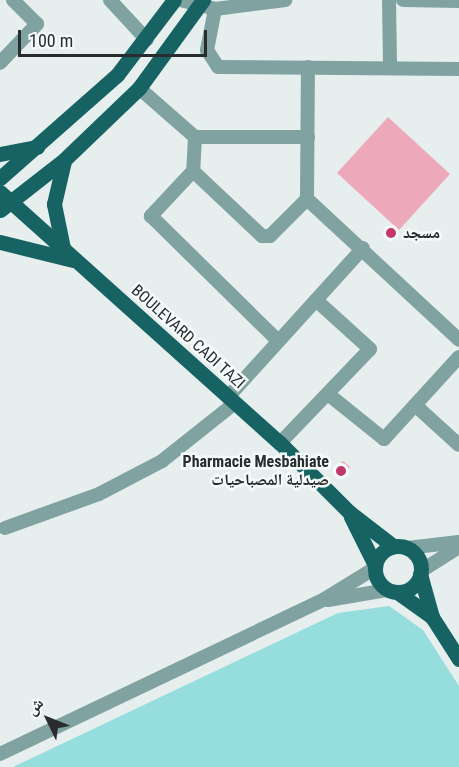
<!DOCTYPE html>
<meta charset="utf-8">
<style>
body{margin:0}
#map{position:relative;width:459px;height:767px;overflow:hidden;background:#e7eeee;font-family:"Roboto Condensed","Noto Naskh Arabic",sans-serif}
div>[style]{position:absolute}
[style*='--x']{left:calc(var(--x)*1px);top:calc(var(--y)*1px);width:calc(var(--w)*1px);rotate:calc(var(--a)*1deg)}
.green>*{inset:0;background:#95dedd}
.building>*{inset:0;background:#eda9ba}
.minor>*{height:14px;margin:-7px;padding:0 7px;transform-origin:7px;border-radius:7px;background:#80a2a1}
.major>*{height:15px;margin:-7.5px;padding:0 7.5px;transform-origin:7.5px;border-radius:7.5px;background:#176363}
.major>.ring{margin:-7.5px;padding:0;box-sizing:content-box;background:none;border:15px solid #176363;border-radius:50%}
.dots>*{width:16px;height:16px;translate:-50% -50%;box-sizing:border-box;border:3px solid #f4fcfb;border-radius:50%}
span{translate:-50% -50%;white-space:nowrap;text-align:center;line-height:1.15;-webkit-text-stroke:5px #f4fcfb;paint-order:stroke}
.poi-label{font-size:16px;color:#292c2c;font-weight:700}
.left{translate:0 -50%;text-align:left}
.right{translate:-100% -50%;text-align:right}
.street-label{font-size:16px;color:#292c2c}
.north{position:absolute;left:18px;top:689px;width:60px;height:60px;-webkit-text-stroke:4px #f4fcfb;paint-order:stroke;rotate:313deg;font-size:16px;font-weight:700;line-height:24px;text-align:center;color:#292c2c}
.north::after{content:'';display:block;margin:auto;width:21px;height:27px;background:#292c2c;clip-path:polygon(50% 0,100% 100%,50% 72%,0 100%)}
.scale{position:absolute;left:18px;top:30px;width:189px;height:27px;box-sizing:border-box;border:3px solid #292c2c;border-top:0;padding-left:8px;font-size:18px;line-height:21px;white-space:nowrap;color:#292c2c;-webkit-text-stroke:4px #f4fcfb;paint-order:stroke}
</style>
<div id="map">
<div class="green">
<i style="clip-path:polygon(389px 606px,423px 630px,459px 686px,459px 767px,13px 767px,338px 613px)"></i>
</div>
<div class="building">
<i style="clip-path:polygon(388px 117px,450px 174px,399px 230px,337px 173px)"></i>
<i style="clip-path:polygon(343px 461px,350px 467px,343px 475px,336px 468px)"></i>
</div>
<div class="minor">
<i style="--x:110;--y:0;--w:54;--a:47.2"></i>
<i style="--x:180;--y:0;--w:36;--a:14"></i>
<i style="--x:215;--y:9;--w:71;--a:-7.3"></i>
<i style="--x:389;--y:0;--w:66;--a:89.1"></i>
<i style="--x:403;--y:0;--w:56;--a:1"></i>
<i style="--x:215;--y:9;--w:42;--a:101"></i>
<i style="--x:207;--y:50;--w:20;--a:57"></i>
<i style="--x:218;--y:67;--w:241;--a:0.5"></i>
<i style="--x:0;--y:63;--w:54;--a:-46.5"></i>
<i style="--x:37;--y:24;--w:34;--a:-135"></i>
<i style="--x:139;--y:88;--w:74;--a:41.2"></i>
<i style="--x:195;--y:137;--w:113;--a:0"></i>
<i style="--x:195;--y:137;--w:34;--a:93"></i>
<i style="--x:193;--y:171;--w:62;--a:133"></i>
<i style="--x:151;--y:216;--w:178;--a:44.5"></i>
<i style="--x:193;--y:171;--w:95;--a:43.3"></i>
<i style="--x:262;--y:236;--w:8;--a:0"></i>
<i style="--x:270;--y:236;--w:52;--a:-45"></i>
<i style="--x:307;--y:199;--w:132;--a:-89.6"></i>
<i style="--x:307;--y:199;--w:207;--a:42.8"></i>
<i style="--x:328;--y:394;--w:72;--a:38.8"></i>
<i style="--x:384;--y:439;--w:111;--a:-47.6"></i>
<i style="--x:228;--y:397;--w:201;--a:-47.8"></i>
<i style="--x:415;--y:405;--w:59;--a:42.3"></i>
<i style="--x:280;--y:443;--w:130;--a:-46.2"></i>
<i style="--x:370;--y:349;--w:73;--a:-137.8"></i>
<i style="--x:5;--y:528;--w:100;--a:-19.9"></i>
<i style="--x:99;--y:494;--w:71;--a:-27.6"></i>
<i style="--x:162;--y:461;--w:93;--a:-38.5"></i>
<i style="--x:407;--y:548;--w:52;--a:-6.6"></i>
<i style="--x:421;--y:571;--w:45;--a:-32.3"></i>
<i style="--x:328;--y:600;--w:61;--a:-9.5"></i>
<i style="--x:0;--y:754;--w:358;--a:-25.5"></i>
<i style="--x:323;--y:600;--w:61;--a:-31.6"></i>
</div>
<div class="major">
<i style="--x:0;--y:154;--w:38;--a:-11"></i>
<i style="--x:0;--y:178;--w:156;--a:-41.4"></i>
<i style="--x:117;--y:75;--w:94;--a:-52.8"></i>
<i style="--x:0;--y:192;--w:376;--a:41.9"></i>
<i style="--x:280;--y:443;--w:98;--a:45"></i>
<i style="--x:349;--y:512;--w:56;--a:37.7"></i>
<i style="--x:0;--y:210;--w:81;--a:-38"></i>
<i style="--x:64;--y:160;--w:104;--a:-43.8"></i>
<i style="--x:139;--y:88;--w:109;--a:-54"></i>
<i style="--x:0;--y:242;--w:75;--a:13.9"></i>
<i style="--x:63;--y:248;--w:45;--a:-101.6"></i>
<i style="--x:54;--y:204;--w:44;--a:-76.9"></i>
<i style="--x:351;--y:517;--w:54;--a:63.4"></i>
<i class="ring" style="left:375px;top:546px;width:31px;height:31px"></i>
<i style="--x:420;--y:574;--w:45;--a:74.4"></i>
<i style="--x:432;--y:617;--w:50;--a:57.3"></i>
<i style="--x:397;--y:592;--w:43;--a:35.5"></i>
</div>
<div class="dots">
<i style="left:391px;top:233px;background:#c3376b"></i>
<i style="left:341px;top:471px;background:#c3376b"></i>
</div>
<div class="poi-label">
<span class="left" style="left:403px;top:233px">مسجد</span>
<span class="right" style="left:329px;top:471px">Pharmacie Mesbahiate<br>صيدلية المصباحيات</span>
</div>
<div class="street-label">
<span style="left:188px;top:337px;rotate:42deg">BOULEVARD CADI TAZI</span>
</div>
<div class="north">ش</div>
<div class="scale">100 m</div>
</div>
